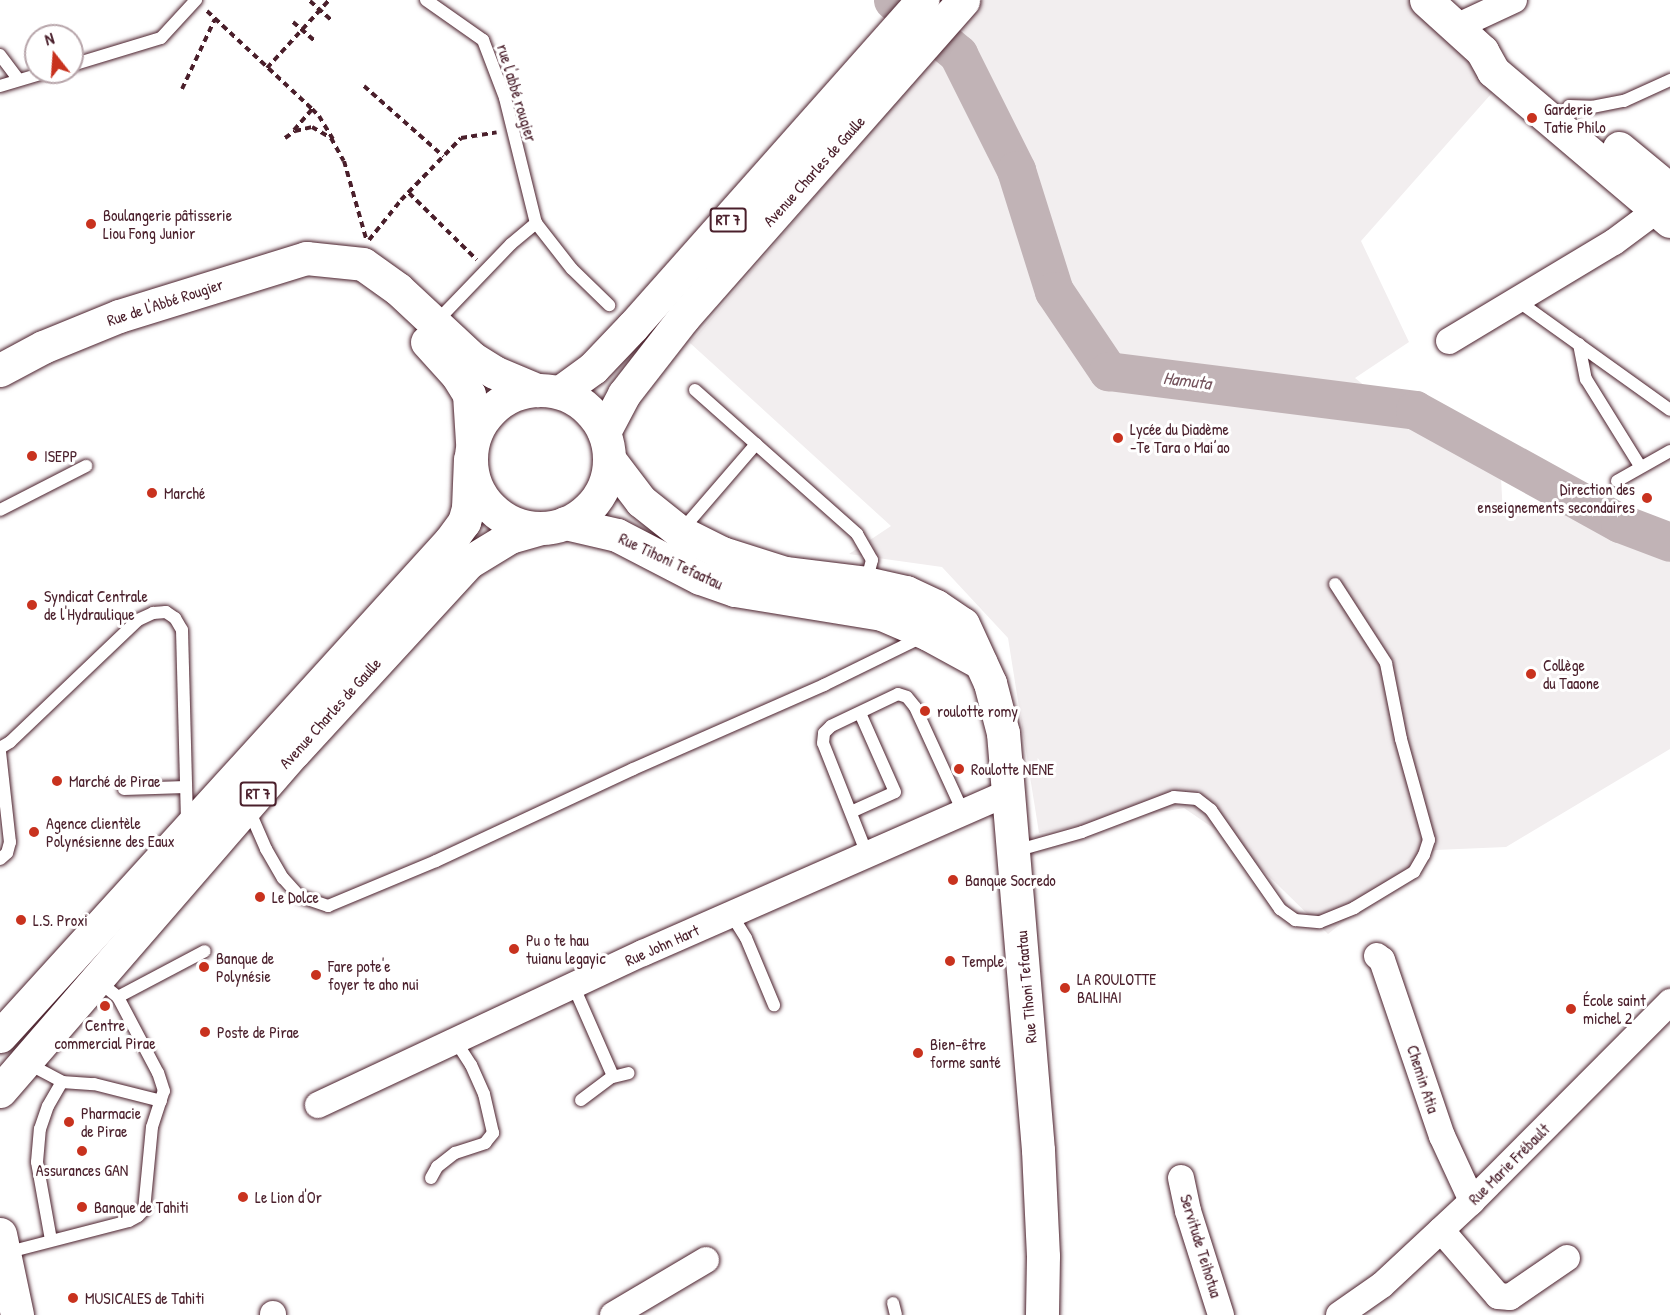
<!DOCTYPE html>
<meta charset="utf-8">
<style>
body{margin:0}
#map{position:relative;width:1670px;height:1315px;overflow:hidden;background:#fff;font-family:"Patrick Hand",sans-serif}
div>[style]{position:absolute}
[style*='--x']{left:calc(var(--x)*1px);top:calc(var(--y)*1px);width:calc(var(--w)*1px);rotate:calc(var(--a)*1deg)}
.built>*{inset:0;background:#f2eeef}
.river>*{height:39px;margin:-19.5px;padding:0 19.5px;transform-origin:19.5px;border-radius:19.5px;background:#c1b3b6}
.path>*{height:4px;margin-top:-2px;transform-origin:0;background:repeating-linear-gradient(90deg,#4a1f2b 0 6px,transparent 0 10.5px)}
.roads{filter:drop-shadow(0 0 2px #4a1f2b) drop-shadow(0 0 2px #4a1f2b)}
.lane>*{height:12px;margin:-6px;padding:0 6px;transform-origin:6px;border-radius:6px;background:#fff}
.street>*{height:26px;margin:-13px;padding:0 13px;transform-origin:13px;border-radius:13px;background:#fff}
.secondary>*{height:33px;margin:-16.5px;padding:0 16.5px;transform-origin:16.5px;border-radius:16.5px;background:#fff}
.primary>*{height:33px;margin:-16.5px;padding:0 16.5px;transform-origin:16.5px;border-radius:16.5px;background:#fff}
.primary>.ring{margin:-16.5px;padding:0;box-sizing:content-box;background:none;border:33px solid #fff;border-radius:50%}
.dots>*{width:16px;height:16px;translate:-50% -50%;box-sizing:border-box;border:3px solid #fff;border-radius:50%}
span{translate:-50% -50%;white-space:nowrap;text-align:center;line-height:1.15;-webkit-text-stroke:6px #fff;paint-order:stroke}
.shield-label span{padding:2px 4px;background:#fff;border:2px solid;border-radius:4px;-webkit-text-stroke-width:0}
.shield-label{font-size:15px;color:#4a1f2b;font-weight:700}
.street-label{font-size:16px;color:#4a1f2b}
.poi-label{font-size:16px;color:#4a1f2b}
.left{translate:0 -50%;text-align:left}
.right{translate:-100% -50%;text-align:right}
.water-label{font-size:18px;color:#74535c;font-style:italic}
.north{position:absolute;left:24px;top:24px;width:60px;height:60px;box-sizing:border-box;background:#fff;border:2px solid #b7a5aa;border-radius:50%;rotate:343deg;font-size:16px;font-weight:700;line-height:24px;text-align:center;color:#4a1f2b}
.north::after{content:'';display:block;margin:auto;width:21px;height:27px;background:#c8321e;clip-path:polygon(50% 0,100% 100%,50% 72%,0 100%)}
</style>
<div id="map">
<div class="built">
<i style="clip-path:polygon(982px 0,1412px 0,1507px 76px,1361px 241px,1409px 342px,1355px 378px,1381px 399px,1501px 477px,1503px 516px,1549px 504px,1670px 559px,1670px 749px,1506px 847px,1435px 850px,1328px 934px,1235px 843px,1184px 808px,1039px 833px,1008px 638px,942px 567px,849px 554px,891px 526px,690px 343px)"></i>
</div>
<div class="river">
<i style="--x:893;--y:0;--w:85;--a:39.7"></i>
<i style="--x:958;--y:54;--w:130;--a:63.4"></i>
<i style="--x:1016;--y:170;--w:127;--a:72.6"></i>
<i style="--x:1054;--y:291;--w:97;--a:56"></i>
<i style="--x:1108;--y:371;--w:309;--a:7.2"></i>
<i style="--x:1415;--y:410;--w:234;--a:28.9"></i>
<i style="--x:1620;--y:523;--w:53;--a:20.8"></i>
</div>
<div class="path">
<i style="--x:310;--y:1;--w:30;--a:42"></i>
<i style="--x:207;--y:11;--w:144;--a:43"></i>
<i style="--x:293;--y:22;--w:28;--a:41"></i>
<i style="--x:267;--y:68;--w:92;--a:-47.6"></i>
<i style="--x:364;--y:86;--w:106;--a:41.5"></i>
<i style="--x:182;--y:89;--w:77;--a:-64.8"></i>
<i style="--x:294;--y:130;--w:28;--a:-49"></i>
<i style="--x:312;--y:109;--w:10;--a:45"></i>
<i style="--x:319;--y:116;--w:27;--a:59"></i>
<i style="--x:285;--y:138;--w:12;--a:-35"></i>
<i style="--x:295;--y:131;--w:17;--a:-13"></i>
<i style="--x:312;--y:127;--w:22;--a:30"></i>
<i style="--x:331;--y:138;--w:26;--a:61"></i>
<i style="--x:344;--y:161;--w:80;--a:74.1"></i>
<i style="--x:409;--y:193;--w:95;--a:44.6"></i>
<i style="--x:369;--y:240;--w:51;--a:-51.3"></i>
<i style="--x:401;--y:200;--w:86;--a:-45.9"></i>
<i style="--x:461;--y:138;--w:36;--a:-9"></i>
</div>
<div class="roads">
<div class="lane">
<i style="--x:426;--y:0;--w:70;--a:35.1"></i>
<i style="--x:483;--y:40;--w:62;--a:69.2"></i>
<i style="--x:505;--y:98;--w:129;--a:76.1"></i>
<i style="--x:536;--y:223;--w:58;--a:52"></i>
<i style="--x:572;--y:269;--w:52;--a:44.2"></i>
<i style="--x:0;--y:55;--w:31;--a:53"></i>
<i style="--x:72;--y:65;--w:93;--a:-16.9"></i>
<i style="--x:161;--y:38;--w:52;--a:-47.4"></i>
<i style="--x:0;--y:86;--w:49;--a:-16.6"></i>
<i style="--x:1569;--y:106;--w:23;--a:2"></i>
<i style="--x:1592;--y:107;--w:33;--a:-11"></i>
<i style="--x:1624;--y:101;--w:51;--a:-24.5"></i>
<i style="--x:1518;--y:301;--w:187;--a:35.6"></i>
<i style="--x:436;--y:322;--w:108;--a:-46.1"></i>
<i style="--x:511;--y:244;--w:33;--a:-40"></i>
<i style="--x:1579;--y:344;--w:36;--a:79"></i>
<i style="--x:1586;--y:379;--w:102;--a:58.2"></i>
<i style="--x:695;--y:390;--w:217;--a:41.6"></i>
<i style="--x:857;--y:534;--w:30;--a:60"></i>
<i style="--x:872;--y:560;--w:23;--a:105"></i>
<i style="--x:1617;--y:481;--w:61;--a:-29.5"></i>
<i style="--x:0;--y:510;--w:97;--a:-27.1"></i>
<i style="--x:681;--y:531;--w:115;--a:-49.2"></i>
<i style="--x:0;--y:748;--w:12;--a:-31"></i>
<i style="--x:10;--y:742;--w:177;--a:-43.6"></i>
<i style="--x:138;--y:620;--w:17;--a:-25"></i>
<i style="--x:153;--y:613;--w:13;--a:-4"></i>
<i style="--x:166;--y:612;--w:11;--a:34"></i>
<i style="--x:175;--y:618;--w:14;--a:60"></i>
<i style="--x:182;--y:630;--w:191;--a:88.5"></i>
<i style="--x:0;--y:752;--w:91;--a:83.7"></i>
<i style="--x:10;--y:842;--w:11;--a:105"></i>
<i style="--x:7;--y:853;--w:9;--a:139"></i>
<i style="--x:124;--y:789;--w:62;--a:-1.8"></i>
<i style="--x:249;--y:810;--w:43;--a:66.4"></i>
<i style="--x:266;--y:849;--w:34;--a:60"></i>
<i style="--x:283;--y:878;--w:24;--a:48"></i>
<i style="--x:299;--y:896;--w:31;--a:19"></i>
<i style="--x:328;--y:906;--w:117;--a:-22.6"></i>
<i style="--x:436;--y:861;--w:217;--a:-25"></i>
<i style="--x:633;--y:769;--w:209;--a:-23.7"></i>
<i style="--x:824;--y:685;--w:109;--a:-26.1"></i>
<i style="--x:851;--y:812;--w:48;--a:-24.4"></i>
<i style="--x:895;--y:792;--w:86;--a:-113.9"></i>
<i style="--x:1015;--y:851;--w:70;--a:-15.8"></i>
<i style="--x:1082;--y:832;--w:98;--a:-20.8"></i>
<i style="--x:1174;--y:797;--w:23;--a:5"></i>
<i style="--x:1197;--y:799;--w:18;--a:38"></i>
<i style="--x:1211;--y:810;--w:121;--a:55.1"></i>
<i style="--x:1280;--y:909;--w:19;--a:36"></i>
<i style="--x:1295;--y:920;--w:25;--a:5"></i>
<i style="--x:1320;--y:922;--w:37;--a:-22"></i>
<i style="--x:1354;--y:908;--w:70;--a:-31"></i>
<i style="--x:1414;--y:872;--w:20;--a:-60"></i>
<i style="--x:1424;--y:855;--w:16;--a:-72"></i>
<i style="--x:1429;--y:840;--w:105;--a:-105.5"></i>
<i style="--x:1401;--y:739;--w:77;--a:-101.2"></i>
<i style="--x:1386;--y:663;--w:94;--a:-122.8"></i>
<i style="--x:867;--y:854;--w:119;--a:-111.6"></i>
<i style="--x:823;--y:743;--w:10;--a:-84"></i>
<i style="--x:824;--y:733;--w:10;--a:-45"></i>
<i style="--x:831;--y:726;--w:74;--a:-25.5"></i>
<i style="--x:898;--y:694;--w:9;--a:18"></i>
<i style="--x:907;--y:697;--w:13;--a:51"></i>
<i style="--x:915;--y:707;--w:115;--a:65.4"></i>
<i style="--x:731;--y:914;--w:28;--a:58"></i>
<i style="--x:746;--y:938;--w:73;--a:67.3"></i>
<i style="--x:573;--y:985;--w:99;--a:66.3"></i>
<i style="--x:613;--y:1076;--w:40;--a:143"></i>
<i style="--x:118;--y:997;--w:98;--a:-27.9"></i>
<i style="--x:27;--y:1063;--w:40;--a:28"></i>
<i style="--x:62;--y:1082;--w:32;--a:4"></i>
<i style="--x:94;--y:1084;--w:69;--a:14.2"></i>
<i style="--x:613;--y:1077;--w:16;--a:-14"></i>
<i style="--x:431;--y:1178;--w:13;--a:-61"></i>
<i style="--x:437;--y:1167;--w:23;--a:-38"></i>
<i style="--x:455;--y:1153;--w:32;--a:-18"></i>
<i style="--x:485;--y:1143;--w:13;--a:-51"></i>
<i style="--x:493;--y:1133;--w:40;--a:-103"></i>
<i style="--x:484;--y:1094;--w:32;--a:-114"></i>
<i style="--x:471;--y:1065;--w:27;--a:-123"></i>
<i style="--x:51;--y:1240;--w:79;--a:-100.2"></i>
<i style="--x:37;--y:1162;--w:33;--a:-85"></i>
<i style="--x:40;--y:1129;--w:24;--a:-71"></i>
<i style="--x:48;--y:1106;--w:28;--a:-60"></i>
<i style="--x:5;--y:1253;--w:128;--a:-14.5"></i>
<i style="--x:129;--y:1221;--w:10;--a:-29"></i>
<i style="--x:138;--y:1216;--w:8;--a:-45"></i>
<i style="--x:144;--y:1210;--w:83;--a:-84.5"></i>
<i style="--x:152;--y:1127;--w:38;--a:-72"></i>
<i style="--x:164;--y:1091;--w:19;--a:-108"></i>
<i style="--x:158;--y:1073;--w:86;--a:-117.8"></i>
<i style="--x:118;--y:997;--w:26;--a:-141"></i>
<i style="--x:893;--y:1303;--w:12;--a:76"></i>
</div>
<div class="street">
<i style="--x:1456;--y:27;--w:64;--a:-25"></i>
<i style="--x:1449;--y:341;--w:192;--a:-31"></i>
<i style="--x:1614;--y:242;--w:54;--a:-36.7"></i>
<i style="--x:1657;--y:210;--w:16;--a:-47"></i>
<i style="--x:1377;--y:956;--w:6;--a:39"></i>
<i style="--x:1382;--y:960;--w:186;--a:71.2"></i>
<i style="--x:1442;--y:1136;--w:72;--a:65.2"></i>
<i style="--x:318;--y:1105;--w:359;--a:-25.1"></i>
<i style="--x:643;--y:953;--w:400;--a:-23.7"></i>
<i style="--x:1181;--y:1178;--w:34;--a:78"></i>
<i style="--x:1188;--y:1211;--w:109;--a:72.4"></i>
<i style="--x:1441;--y:1230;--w:87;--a:49.2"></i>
<i style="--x:1498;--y:1296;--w:12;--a:5"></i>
<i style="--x:1510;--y:1297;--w:69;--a:-34.4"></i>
<i style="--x:273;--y:1314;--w:1;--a:90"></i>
<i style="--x:613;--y:1315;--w:108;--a:-30.6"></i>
<i style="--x:1339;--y:1315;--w:52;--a:-34.9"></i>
<i style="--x:1382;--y:1285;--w:120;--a:-43"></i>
<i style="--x:1470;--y:1203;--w:284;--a:-45.1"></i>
</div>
<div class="secondary">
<i style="--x:1426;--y:0;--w:76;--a:42.3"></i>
<i style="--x:1482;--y:51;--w:23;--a:61"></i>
<i style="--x:1493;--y:71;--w:232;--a:40.3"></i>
<i style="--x:1619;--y:148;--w:66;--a:39.5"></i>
<i style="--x:427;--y:342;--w:45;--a:47.7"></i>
<i style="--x:457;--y:375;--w:22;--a:58"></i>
<i style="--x:469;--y:394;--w:48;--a:86.4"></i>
<i style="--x:0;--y:370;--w:49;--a:-28.1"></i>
<i style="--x:43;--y:347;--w:82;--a:-22.2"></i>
<i style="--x:119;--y:316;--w:196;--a:-17.2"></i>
<i style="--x:306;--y:258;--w:57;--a:6"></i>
<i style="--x:363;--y:264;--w:43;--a:35.5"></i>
<i style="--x:398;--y:289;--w:101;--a:43"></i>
<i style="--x:472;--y:358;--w:26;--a:32"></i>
<i style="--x:494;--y:372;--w:47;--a:22.7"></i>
<i style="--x:609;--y:459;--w:53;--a:52.7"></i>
<i style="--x:641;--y:501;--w:50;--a:38.5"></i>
<i style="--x:680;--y:532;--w:47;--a:26.6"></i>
<i style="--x:722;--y:553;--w:66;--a:17.6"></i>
<i style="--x:785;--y:573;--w:82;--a:7"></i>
<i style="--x:866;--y:583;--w:41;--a:12.7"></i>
<i style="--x:906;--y:592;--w:33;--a:25"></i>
<i style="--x:936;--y:606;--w:32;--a:34"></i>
<i style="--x:963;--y:624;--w:65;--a:65.4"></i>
<i style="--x:990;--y:683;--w:52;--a:75.4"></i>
<i style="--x:1003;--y:733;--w:418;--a:85.2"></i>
<i style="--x:1038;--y:1150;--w:106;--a:87.3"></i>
<i style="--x:1043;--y:1256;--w:59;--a:91"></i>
<i style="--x:565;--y:523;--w:53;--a:13"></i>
<i style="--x:617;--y:535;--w:93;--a:27.4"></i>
<i style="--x:700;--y:578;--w:37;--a:19"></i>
<i style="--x:735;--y:590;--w:149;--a:9.3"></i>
<i style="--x:882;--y:614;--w:50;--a:23.5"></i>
<i style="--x:928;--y:634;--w:60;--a:28.7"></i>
<i style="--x:0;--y:1234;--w:83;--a:78.1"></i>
</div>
<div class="primary">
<i class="ring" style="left:471px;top:390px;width:105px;height:105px"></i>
<i style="--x:560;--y:392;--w:41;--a:-36"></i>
<i style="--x:593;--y:368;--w:58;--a:-46.4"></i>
<i style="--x:633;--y:326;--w:436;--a:-48.4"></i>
<i style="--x:604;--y:432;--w:43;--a:-62.2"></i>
<i style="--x:624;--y:394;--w:98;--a:-52.1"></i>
<i style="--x:684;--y:317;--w:422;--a:-48.6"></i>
<i style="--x:0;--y:1036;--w:669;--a:-47.73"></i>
<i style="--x:450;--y:541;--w:24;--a:-54"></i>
<i style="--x:464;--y:522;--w:15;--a:-74"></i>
<i style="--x:468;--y:508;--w:49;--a:-87.7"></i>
<i style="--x:0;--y:1091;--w:449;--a:-49.1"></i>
<i style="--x:294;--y:752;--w:258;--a:-47.4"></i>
<i style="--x:469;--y:562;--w:48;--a:-31.4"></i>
<i style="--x:510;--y:537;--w:32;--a:-16"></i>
</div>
</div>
<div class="dots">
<i style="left:1532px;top:118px;background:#c8321e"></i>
<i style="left:91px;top:224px;background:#c8321e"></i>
<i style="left:1118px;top:438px;background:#c8321e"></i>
<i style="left:32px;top:456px;background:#c8321e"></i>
<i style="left:152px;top:493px;background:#c8321e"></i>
<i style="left:1647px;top:498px;background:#c8321e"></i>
<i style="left:32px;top:605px;background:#c8321e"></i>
<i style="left:1531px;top:674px;background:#c8321e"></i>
<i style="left:925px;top:711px;background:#c8321e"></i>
<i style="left:959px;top:769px;background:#c8321e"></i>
<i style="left:57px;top:781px;background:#c8321e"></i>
<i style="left:34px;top:832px;background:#c8321e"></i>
<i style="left:953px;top:880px;background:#c8321e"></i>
<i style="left:260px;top:897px;background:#c8321e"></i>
<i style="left:21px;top:920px;background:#c8321e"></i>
<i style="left:514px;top:949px;background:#c8321e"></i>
<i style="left:950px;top:961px;background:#c8321e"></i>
<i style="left:204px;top:967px;background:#c8321e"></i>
<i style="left:316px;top:975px;background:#c8321e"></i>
<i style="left:1065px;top:988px;background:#c8321e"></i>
<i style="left:105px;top:1006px;background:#c8321e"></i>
<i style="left:1571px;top:1009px;background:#c8321e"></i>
<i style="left:205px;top:1032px;background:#c8321e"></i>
<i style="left:918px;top:1053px;background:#c8321e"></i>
<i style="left:69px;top:1122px;background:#c8321e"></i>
<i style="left:82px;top:1151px;background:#c8321e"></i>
<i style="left:243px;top:1197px;background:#c8321e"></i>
<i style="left:82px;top:1207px;background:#c8321e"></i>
<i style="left:73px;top:1298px;background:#c8321e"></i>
</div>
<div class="shield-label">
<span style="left:728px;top:220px">RT 7</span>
<span style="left:258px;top:794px">RT 7</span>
</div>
<div class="street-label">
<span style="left:517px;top:93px;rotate:73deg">rue l'abbé rougier</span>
<span style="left:814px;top:171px;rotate:-48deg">Avenue Charles de Gaulle</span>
<span style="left:165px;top:302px;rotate:-18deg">Rue de l'Abbé Rougier</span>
<span style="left:671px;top:561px;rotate:25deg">Rue Tihoni Tefaatau</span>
<span style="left:330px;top:713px;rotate:-48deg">Avenue Charles de Gaulle</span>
<span style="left:662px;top:945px;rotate:-24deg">Rue John Hart</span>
<span style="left:1026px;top:987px;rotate:-95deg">Rue Tihoni Tefaatau</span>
<span style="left:1423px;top:1079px;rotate:72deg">Chemin Atia</span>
<span style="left:1509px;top:1164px;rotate:-45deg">Rue Marie Frébault</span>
<span style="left:1201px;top:1246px;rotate:73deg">Servitude Teihotua</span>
</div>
<div class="poi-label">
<span class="left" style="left:1544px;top:118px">Garderie<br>Tatie Philo</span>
<span class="left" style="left:103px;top:224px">Boulangerie pâtisserie<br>Liou Fong Junior</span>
<span class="left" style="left:1130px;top:438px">Lycée du Diadème<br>-Te Tara o Mai’ao</span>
<span class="left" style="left:44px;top:456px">ISEPP</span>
<span class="right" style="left:1635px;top:498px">Direction des<br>enseignements secondaires</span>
<span class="left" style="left:164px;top:493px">Marché</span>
<span class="left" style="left:44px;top:605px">Syndicat Centrale<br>de l'Hydraulique</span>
<span class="left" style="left:1543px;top:674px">Collège<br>du Taaone</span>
<span class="left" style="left:937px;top:711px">roulotte romy</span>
<span class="left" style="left:971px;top:769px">Roulotte NENE</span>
<span class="left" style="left:69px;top:781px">Marché de Pirae</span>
<span class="left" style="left:46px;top:832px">Agence clientèle<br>Polynésienne des Eaux</span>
<span class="left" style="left:965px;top:880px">Banque Socredo</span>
<span class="left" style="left:272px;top:897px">Le Dolce</span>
<span class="left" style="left:33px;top:920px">L.S. Proxi</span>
<span class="left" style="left:526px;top:949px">Pu o te hau<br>tuianu legayic</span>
<span class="left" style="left:216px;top:967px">Banque de<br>Polynésie</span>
<span class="left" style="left:962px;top:961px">Temple</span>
<span class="left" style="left:328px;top:975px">Fare pote'e<br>foyer te aho nui</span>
<span class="left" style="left:1077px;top:988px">LA ROULOTTE<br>BALIHAI</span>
<span class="left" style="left:1583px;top:1009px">École saint<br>michel 2</span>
<span style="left:105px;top:1034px">Centre<br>commercial Pirae</span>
<span class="left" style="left:217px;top:1032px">Poste de Pirae</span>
<span class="left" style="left:930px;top:1053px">Bien-être<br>forme santé</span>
<span class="left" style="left:81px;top:1122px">Pharmacie<br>de Pirae</span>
<span style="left:82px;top:1170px">Assurances GAN</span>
<span class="left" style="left:255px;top:1197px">Le Lion d'Or</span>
<span class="left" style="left:94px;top:1207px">Banque de Tahiti</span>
<span class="left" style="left:85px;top:1298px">MUSICALES de Tahiti</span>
</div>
<div class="water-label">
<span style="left:1187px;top:381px;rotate:7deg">Hamuta</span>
</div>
<div class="north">N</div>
</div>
